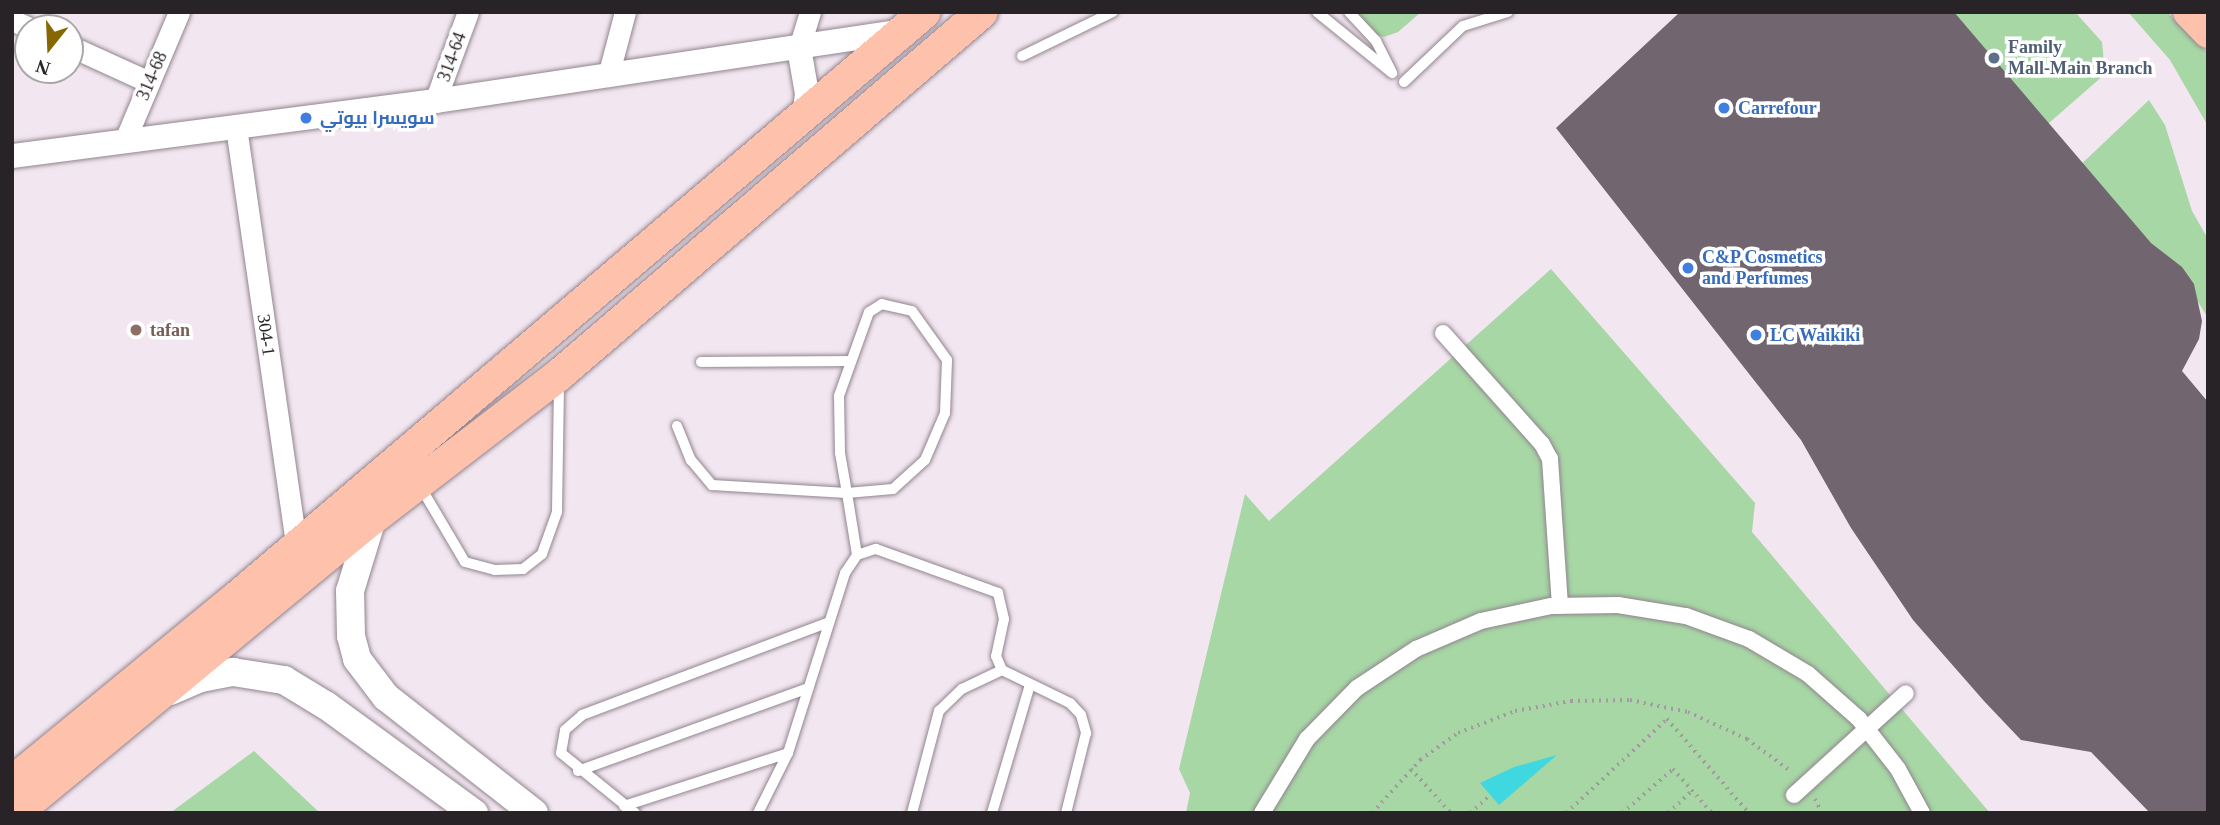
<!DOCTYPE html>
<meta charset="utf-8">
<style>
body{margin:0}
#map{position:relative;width:2220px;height:825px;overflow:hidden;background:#f2e6f0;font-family:"Times New Roman",Cairo,serif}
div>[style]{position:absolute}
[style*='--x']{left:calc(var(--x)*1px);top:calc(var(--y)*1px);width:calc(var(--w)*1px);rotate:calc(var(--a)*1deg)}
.green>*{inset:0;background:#a7d7a5}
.water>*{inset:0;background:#40d8e0}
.building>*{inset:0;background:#716670}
.path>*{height:3.5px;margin-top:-1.75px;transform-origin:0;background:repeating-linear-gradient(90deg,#a39aa2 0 2px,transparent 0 7px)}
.roads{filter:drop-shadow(0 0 2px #91858f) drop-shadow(0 0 2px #91858f)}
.service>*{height:10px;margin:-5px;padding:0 5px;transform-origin:5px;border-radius:5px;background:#fff}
.pedestrian>*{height:16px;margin:-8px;padding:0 8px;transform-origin:8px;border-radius:8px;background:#fff}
.minor>*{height:21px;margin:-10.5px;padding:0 10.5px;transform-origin:10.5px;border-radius:10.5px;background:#fff}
.tertiary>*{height:24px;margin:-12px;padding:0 12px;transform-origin:12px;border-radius:12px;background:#fff}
.secondary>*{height:28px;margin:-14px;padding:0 14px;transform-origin:14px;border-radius:14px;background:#fff}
.primary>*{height:32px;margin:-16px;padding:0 16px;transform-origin:16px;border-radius:16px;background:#fec1ac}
.dots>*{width:19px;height:19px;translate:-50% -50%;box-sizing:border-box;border:4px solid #fff;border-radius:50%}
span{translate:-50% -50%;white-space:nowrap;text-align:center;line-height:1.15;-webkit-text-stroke:7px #fff;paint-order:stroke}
.service-label{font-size:18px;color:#4e5e75;font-weight:700}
.left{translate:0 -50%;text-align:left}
.street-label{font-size:18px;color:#272327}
.shop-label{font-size:18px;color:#366cbe;font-weight:700}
.education-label{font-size:18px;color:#785e54;font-weight:700}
.frame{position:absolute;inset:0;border:14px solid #272327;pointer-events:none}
.north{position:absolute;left:14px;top:14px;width:70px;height:70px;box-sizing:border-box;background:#fff;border:2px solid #a9a7a9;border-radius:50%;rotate:198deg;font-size:19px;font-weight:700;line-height:28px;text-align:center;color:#272327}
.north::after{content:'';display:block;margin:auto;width:24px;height:32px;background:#866701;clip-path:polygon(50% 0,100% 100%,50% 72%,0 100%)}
</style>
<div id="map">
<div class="green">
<i style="clip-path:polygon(1351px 12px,1421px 12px,1398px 32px,1384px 37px,1371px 33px)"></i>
<i style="clip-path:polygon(1940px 12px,2075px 12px,2102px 42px,2105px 74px,2041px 130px)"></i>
<i style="clip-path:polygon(2128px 12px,2167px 12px,2208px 53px,2208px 126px,2170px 60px)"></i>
<i style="clip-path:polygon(2149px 100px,2165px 125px,2192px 211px,2208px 239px,2208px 318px,2177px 268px,2074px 171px)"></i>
<i style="clip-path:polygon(1551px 269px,1755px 503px,1752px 532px,1990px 813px,1186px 813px,1190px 793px,1179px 769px,1245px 494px,1269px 521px)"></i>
<i style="clip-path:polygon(254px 751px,320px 813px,170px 813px)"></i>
</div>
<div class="water">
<i style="clip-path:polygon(1557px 755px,1499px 805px,1480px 783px,1514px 767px)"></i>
</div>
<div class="building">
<i style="clip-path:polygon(1680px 12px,1954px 12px,2151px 243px,2182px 267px,2194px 284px,2202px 321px,2199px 339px,2182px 371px,2208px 402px,2208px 813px,2150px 813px,2091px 752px,2021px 740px,1984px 701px,1913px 620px,1851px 528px,1801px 440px,1556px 128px)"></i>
</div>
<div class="path">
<i style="--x:1411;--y:769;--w:59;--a:47.7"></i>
<i style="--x:1815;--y:799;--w:16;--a:63"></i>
<i style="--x:1372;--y:813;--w:72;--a:-47.8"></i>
<i style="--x:1420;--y:760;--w:47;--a:-35.4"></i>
<i style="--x:1458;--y:733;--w:61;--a:-21.1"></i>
<i style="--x:1515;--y:711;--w:57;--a:-10.1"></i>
<i style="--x:1571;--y:701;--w:59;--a:-1"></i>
<i style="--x:1630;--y:700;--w:59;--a:11.7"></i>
<i style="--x:1688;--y:712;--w:65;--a:24.6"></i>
<i style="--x:1747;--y:739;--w:56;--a:36.3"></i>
<i style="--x:1470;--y:813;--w:27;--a:-42"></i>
<i style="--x:1566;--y:813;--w:138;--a:-42.9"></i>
<i style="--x:1667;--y:719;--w:125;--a:48.9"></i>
<i style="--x:1622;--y:813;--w:67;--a:-40.8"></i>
<i style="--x:1673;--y:769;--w:59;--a:48.4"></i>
<i style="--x:1668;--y:813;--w:33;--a:-43"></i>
</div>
<div class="roads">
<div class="service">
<i style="--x:1317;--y:12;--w:97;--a:39.1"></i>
<i style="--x:1349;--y:12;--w:40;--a:47"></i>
<i style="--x:1376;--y:41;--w:33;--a:63"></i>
<i style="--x:1022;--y:56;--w:101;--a:-25.8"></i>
<i style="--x:1404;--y:82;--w:81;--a:-43.5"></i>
<i style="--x:1463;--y:26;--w:47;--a:-17.3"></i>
<i style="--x:701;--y:362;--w:150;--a:-0.4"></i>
<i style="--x:677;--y:426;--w:37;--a:68"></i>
<i style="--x:691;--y:460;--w:33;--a:50"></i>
<i style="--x:712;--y:485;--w:135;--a:3.4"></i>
<i style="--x:847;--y:493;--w:46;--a:-5"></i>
<i style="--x:893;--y:489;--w:43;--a:-42.2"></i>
<i style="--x:925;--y:460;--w:51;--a:-66.9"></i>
<i style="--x:945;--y:413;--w:53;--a:-87.8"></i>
<i style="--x:947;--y:360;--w:60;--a:-125.5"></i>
<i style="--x:912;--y:311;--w:31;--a:-167"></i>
<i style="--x:882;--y:304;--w:15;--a:148"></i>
<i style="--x:869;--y:312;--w:89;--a:109.7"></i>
<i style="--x:839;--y:396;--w:57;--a:89"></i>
<i style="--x:840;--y:453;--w:41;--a:80.1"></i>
<i style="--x:847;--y:493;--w:63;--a:80.8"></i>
<i style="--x:420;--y:486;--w:88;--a:59.4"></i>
<i style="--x:465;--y:562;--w:31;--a:15"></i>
<i style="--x:495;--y:570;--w:28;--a:-2"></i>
<i style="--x:523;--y:569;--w:24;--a:-38"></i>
<i style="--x:542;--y:554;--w:45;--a:-70.3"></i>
<i style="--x:557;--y:512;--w:131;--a:-89.1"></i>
<i style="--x:578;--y:771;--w:245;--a:-19.8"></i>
<i style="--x:624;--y:806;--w:172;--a:-17.9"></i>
<i style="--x:635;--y:813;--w:95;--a:-141"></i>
<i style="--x:561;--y:753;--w:23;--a:-80"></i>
<i style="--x:565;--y:730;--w:23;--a:-41"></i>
<i style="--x:582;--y:715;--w:264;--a:-20.6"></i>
<i style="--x:758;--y:813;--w:67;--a:-63.4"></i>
<i style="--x:788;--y:753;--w:189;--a:-72.4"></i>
<i style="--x:845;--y:573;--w:22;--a:-56"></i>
<i style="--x:857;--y:555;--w:20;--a:-18"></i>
<i style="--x:876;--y:549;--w:130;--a:19.8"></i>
<i style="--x:998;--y:593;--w:27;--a:77"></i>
<i style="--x:1004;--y:619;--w:38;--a:102"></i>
<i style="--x:996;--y:656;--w:15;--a:67"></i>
<i style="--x:1002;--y:670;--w:76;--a:25.9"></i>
<i style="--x:1070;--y:703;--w:16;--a:47"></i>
<i style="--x:1081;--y:715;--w:19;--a:74"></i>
<i style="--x:1086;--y:733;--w:82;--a:104"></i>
<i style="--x:912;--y:813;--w:106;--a:-75.2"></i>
<i style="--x:939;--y:711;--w:32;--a:-44"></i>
<i style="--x:962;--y:689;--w:44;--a:-25.4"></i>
<i style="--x:992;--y:813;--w:134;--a:-73.5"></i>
</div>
<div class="pedestrian">
<i style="--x:1443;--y:333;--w:149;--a:48.3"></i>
<i style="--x:1542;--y:444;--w:17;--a:62"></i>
<i style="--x:1550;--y:459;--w:147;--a:86.1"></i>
<i style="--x:1794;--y:795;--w:151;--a:-42.3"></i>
<i style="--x:1262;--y:813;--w:87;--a:-58.7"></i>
<i style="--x:1307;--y:739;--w:71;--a:-45.6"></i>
<i style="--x:1357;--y:688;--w:71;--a:-33.5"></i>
<i style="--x:1416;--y:649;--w:71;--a:-23.3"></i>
<i style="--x:1481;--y:621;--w:72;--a:-12.1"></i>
<i style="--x:1551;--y:606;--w:67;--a:-0.9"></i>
<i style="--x:1618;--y:605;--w:69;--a:9.2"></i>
<i style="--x:1686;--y:616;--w:67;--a:20.1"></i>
<i style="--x:1749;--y:639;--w:69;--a:30.7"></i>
<i style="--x:1808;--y:674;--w:68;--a:41.4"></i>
<i style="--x:1859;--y:719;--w:63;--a:52"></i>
<i style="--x:1898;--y:769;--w:50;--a:61.4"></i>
</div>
<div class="minor">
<i style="--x:12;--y:20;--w:19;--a:25"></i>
<i style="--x:70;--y:46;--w:87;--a:24.5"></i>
<i style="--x:799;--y:48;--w:38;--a:-73"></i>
<i style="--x:608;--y:76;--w:66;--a:-75.1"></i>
<i style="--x:435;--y:101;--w:95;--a:-69.7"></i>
<i style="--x:236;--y:127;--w:421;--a:81.8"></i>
<i style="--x:125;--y:140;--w:139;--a:-67.1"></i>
</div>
<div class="tertiary">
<i style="--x:799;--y:48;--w:47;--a:80.1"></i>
<i style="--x:807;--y:94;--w:24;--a:97"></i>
<i style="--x:12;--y:156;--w:427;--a:-7.4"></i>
<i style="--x:435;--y:101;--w:473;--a:-8.5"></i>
</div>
<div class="secondary">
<i style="--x:372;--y:519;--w:75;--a:107"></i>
<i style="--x:350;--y:591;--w:45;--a:88.7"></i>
<i style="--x:351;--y:636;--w:24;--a:75"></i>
<i style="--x:357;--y:659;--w:48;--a:52.7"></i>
<i style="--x:386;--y:697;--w:188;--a:38.1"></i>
<i style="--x:170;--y:691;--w:34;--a:-23"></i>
<i style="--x:201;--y:678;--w:33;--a:-11"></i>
<i style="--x:233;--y:672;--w:52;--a:8.9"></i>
<i style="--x:284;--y:680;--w:50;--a:31.2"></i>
<i style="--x:327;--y:706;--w:182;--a:36.1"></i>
</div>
<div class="primary">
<i style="--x:2189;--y:12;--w:28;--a:46"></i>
<i style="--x:12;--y:782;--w:290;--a:-39.4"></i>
<i style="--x:236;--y:598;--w:904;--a:-40.38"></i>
<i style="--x:16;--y:813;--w:462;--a:-39.6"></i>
<i style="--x:372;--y:519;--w:236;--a:-37.6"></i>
<i style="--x:559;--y:375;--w:557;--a:-40.63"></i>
</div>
</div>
<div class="dots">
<i style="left:1994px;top:58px;background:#5c6f8a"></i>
<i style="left:1724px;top:108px;background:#3f7fe0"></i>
<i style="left:306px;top:118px;background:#3f7fe0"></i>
<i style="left:1688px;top:268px;background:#3f7fe0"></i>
<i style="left:136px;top:330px;background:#8d6e63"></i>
<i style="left:1756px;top:335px;background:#3f7fe0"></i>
</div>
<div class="service-label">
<span class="left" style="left:2008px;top:58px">Family<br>Mall-Main Branch</span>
</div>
<div class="street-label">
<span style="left:452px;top:57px;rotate:-70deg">314-64</span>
<span style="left:152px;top:76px;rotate:-67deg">314-68</span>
<span style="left:266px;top:335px;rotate:82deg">304-1</span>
</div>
<div class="shop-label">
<span class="left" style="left:1738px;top:108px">Carrefour</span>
<span class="left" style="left:320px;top:118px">سويسرا بيوتي</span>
<span class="left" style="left:1702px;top:268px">C&amp;P Cosmetics<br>and Perfumes</span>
<span class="left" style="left:1770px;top:335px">LC Waikiki</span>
</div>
<div class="education-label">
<span class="left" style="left:150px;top:330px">tafan</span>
</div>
<div class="frame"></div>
<div class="north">N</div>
</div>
